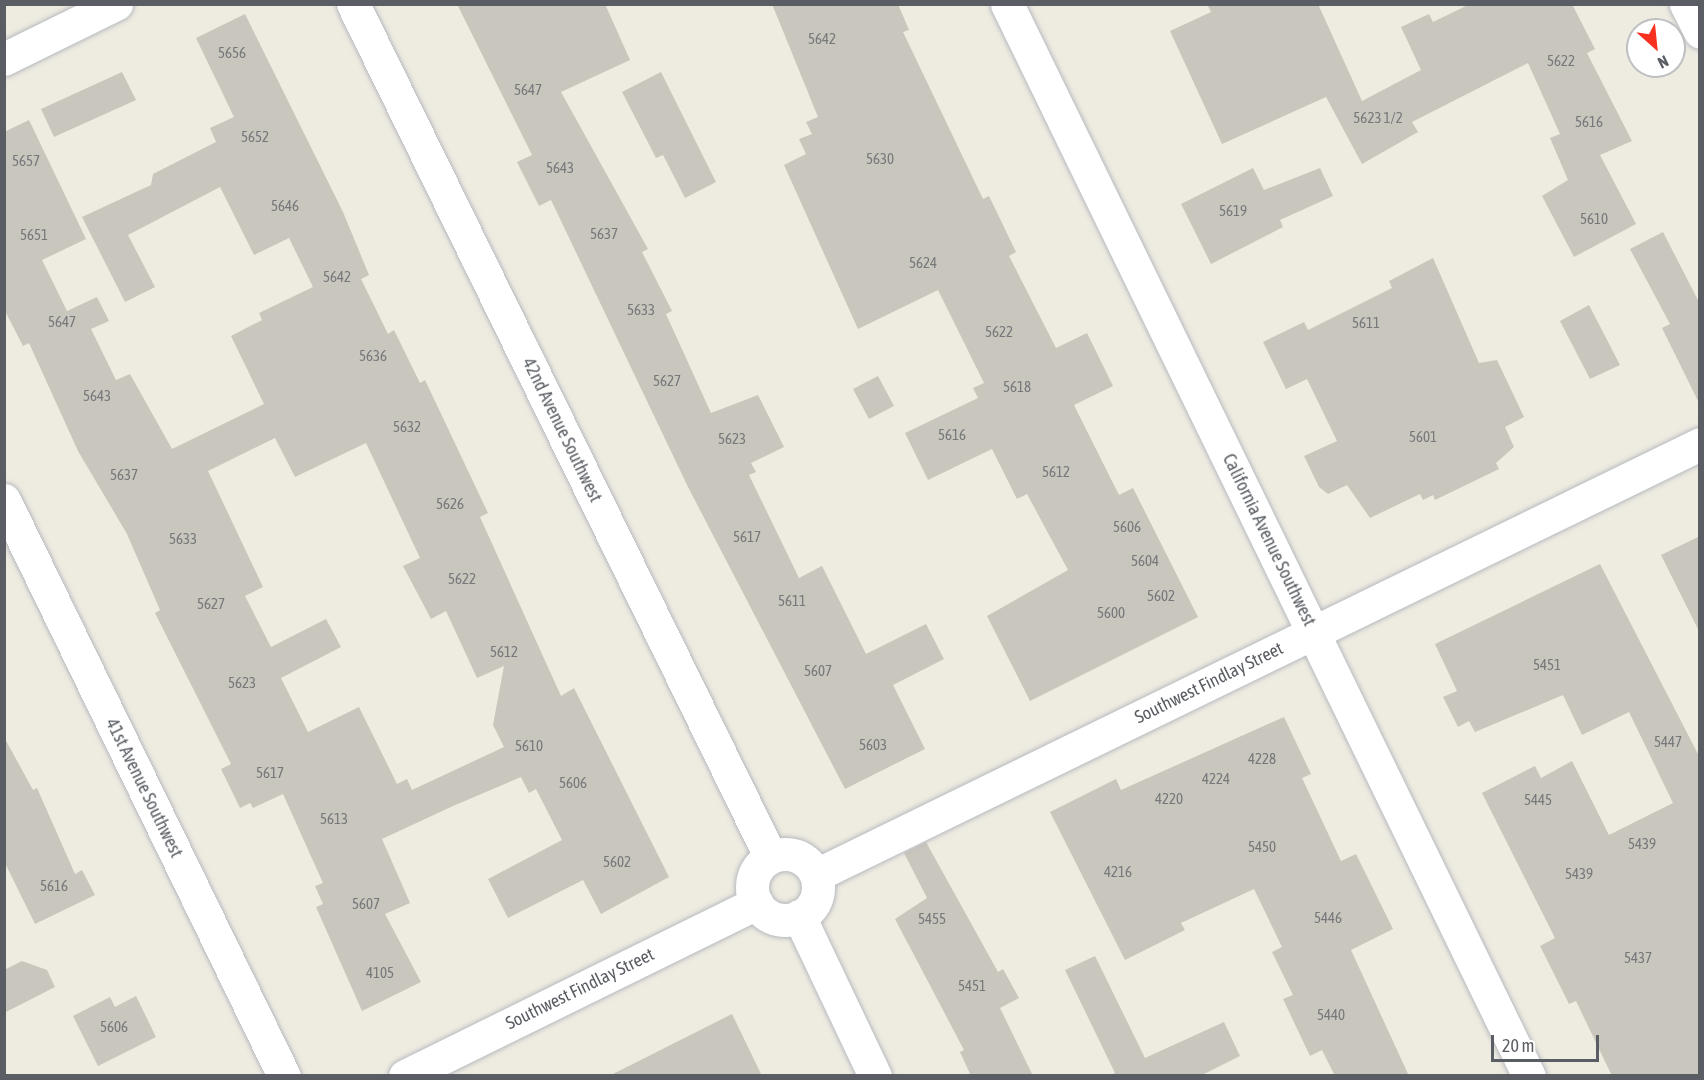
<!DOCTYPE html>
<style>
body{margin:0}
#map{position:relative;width:1704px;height:1080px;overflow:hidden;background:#eeebe1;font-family:"Asap Condensed",sans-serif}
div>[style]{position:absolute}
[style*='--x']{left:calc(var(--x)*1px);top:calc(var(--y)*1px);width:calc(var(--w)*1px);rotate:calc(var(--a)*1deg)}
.building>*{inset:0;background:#c9c6be}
.roads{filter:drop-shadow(0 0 2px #b7babf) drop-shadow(0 0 2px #b7babf)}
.street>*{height:33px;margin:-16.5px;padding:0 16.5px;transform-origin:16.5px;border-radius:16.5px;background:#fff}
.street>.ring{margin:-16.5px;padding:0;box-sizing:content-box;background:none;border:33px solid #fff;border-radius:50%}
.secondary>*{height:33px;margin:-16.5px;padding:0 16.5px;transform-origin:16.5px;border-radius:16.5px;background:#fff}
span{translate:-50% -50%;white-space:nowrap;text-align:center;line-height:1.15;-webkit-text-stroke:5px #fff;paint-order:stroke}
.number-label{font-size:15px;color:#76787a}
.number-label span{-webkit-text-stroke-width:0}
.street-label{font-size:18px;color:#5a5e64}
.frame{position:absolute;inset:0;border:6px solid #5a5e64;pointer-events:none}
.north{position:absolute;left:1626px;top:18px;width:60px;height:60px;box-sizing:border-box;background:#fff;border:2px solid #bdbfc1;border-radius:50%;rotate:153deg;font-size:16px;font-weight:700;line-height:24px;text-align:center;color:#5a5e64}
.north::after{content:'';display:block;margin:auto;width:21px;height:27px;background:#f63120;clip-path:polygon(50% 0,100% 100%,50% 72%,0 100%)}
.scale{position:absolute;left:1491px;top:1035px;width:108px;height:27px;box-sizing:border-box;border:3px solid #5a5e64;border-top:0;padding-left:8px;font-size:18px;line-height:21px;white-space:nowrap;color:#5a5e64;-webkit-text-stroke:4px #fff;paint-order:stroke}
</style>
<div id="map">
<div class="building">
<i style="clip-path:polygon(457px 4px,605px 4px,630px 60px,561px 92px,648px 249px,642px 252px,672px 311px,666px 314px,711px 413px,758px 395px,784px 447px,751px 463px,756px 472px,749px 475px,799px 578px,822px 566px,866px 654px,926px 624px,944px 659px,893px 685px,925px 749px,845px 789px,688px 487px,551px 200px,539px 206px,517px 162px,532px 155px)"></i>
<i style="clip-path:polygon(772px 4px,898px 4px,909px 30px,903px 32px,983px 199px,989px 196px,1016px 252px,1009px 256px,1056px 348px,1087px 333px,1113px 386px,1074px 405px,1119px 495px,1133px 488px,1198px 617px,1030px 701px,987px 616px,1068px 570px,1027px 494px,1017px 499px,992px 449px,928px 480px,905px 433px,978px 398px,973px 388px,984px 383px,938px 290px,858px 329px,784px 165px,806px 154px,799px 139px,812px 134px,806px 122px,818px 117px)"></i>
<i style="clip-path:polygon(1207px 4px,1318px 4px,1362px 101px,1421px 70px,1401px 27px,1429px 14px,1433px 22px,1470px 4px,1572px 4px,1595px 49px,1587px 53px,1632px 141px,1600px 155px,1636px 224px,1574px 257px,1542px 196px,1568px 180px,1550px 138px,1560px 134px,1528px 63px,1412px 122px,1418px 132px,1362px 164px,1326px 97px,1222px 144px,1170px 31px,1211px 12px)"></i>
<i style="clip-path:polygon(evenodd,245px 14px,343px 212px,369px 275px,361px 279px,388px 334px,394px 330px,420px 383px,425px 380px,488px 513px,480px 517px,561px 696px,574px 688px,669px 877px,601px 914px,583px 880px,508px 918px,488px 879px,562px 840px,536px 789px,529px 793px,521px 777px,453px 806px,382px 839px,410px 903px,385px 914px,421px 982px,362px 1011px,316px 907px,323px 904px,315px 886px,323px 883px,283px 794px,253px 808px,250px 803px,240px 808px,221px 769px,231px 764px,155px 613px,160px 610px,127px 534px,78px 451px,29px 343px,23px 346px,4px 309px,4px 132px,29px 120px,86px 239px,42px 260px,67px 311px,97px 297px,109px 321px,91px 329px,116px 380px,130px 374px,172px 449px,264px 404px,231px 336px,262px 320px,259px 313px,313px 287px,289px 238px,254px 255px,220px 187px,128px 235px,155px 287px,125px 302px,82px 217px,151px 185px,153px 174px,216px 142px,210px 128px,234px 117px,196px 38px,245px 14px,275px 438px,295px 477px,366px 443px,420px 558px,403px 566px,431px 619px,446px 611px,477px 678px,504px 666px,493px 725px,504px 747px,412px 790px,407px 779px,397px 784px,359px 707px,308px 732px,281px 678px,341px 647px,326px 619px,271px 647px,245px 596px,263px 587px,208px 471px,275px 438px)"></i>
<i style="clip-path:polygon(122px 72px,136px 100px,54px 137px,41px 109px)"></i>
<i style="clip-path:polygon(661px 72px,716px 182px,685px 198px,663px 155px,656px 158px,622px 92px)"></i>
<i style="clip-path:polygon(1253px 168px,1264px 190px,1320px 168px,1333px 196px,1280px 220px,1283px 227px,1211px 264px,1181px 204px)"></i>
<i style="clip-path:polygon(1663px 232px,1700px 304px,1700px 405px,1662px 328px,1670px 324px,1630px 249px)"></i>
<i style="clip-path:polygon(1433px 258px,1479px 363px,1497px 360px,1524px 417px,1505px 427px,1514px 447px,1496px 463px,1499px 469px,1435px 500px,1433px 495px,1423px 500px,1420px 494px,1370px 518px,1347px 485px,1328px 494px,1319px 487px,1304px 456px,1337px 441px,1307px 379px,1286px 389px,1263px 342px,1304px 322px,1308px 330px,1392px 288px,1389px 281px)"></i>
<i style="clip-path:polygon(1589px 305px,1620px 365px,1590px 379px,1560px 321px)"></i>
<i style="clip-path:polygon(878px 376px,894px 406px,869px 419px,853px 389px)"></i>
<i style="clip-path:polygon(1700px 536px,1700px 633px,1661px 555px)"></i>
<i style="clip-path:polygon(1600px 564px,1700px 758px,1700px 1076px,1612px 1076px,1576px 1001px,1569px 1004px,1540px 946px,1555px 938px,1482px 793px,1535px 766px,1541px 778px,1572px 761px,1609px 835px,1673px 803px,1629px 712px,1582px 735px,1563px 695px,1475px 732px,1469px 721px,1458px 727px,1443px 697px,1457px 691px,1435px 644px)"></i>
<i style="clip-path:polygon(1284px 717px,1311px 774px,1302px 778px,1341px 861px,1356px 854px,1393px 929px,1351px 950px,1409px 1076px,1335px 1076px,1322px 1050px,1310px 1056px,1283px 999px,1293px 995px,1272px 952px,1282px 947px,1254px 889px,1181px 923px,1185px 930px,1125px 960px,1050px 812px,1116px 779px,1121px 790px)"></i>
<i style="clip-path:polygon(4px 737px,33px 790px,37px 788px,75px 874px,82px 870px,95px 895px,35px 924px,4px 861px)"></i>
<i style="clip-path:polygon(926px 842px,998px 972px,1003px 969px,1019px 998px,1000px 1008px,1033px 1076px,971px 1076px,960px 1052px,964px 1050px,895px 919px,927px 898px,904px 853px)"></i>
<i style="clip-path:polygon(1095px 956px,1145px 1058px,1224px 1022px,1240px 1056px,1200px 1076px,1109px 1076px,1115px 1073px,1065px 970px)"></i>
<i style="clip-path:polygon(22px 961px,47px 970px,55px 987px,4px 1013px,4px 970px)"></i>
<i style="clip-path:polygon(136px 996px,156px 1037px,98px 1066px,73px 1016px,110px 997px,115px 1007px)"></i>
<i style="clip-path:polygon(732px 1014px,762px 1076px,609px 1076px)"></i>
</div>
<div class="roads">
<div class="street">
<i style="--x:353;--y:4;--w:949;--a:63.92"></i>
<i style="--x:1686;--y:4;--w:31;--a:63"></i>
<i style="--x:4;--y:59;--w:125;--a:-26.2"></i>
<i style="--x:4;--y:500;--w:640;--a:64.08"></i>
<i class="ring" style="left:752px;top:854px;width:33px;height:33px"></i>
<i style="--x:816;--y:875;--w:983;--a:-25.99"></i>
<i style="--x:799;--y:916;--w:177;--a:64.6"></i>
<i style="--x:405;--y:1076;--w:392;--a:-26.2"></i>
</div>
<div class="secondary">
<i style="--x:1007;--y:4;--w:1192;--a:64.04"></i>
</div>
</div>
<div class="number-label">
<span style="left:822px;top:39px">5642</span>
<span style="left:232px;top:53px">5656</span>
<span style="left:1561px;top:61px">5622</span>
<span style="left:528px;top:90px">5647</span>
<span style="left:1378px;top:118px">5623 1/2</span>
<span style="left:1589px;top:122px">5616</span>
<span style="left:255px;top:137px">5652</span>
<span style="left:880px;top:159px">5630</span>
<span style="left:26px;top:161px">5657</span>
<span style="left:560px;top:168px">5643</span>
<span style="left:285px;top:206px">5646</span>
<span style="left:1233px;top:211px">5619</span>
<span style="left:1594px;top:219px">5610</span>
<span style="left:604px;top:234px">5637</span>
<span style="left:34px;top:235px">5651</span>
<span style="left:923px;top:263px">5624</span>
<span style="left:337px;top:277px">5642</span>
<span style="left:641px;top:310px">5633</span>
<span style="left:62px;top:322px">5647</span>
<span style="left:1366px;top:323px">5611</span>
<span style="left:999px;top:332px">5622</span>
<span style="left:373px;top:356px">5636</span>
<span style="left:667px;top:381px">5627</span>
<span style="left:1017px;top:387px">5618</span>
<span style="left:97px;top:396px">5643</span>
<span style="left:407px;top:427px">5632</span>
<span style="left:952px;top:435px">5616</span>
<span style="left:1423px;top:437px">5601</span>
<span style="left:732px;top:439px">5623</span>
<span style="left:1056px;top:472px">5612</span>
<span style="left:124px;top:475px">5637</span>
<span style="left:450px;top:504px">5626</span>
<span style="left:1127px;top:527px">5606</span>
<span style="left:747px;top:537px">5617</span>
<span style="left:183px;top:539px">5633</span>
<span style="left:1145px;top:561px">5604</span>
<span style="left:462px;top:579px">5622</span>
<span style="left:1161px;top:596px">5602</span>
<span style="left:792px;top:601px">5611</span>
<span style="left:211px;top:604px">5627</span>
<span style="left:1111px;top:613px">5600</span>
<span style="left:504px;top:652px">5612</span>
<span style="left:1547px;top:665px">5451</span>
<span style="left:818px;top:671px">5607</span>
<span style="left:242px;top:683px">5623</span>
<span style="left:1668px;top:742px">5447</span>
<span style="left:873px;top:745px">5603</span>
<span style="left:529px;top:746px">5610</span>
<span style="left:1262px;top:759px">4228</span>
<span style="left:270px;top:773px">5617</span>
<span style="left:1216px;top:779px">4224</span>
<span style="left:573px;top:783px">5606</span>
<span style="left:1169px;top:799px">4220</span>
<span style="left:1538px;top:800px">5445</span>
<span style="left:334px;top:819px">5613</span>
<span style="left:1642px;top:844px">5439</span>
<span style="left:1262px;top:847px">5450</span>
<span style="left:617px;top:862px">5602</span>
<span style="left:1118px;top:872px">4216</span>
<span style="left:1579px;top:874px">5439</span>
<span style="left:54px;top:886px">5616</span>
<span style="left:366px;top:904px">5607</span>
<span style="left:1328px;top:918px">5446</span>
<span style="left:932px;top:919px">5455</span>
<span style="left:1638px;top:958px">5437</span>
<span style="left:380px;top:973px">4105</span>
<span style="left:972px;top:986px">5451</span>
<span style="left:1331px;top:1015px">5440</span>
<span style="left:114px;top:1027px">5606</span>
</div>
<div class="street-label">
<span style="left:562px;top:430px;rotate:64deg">42nd Avenue Southwest</span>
<span style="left:1269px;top:540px;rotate:64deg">California Avenue Southwest</span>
<span style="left:1209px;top:683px;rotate:-26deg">Southwest Findlay Street</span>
<span style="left:144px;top:788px;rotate:64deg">41st Avenue Southwest</span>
<span style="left:580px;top:989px;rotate:-26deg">Southwest Findlay Street</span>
</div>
<div class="frame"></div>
<div class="north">N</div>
<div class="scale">20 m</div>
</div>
